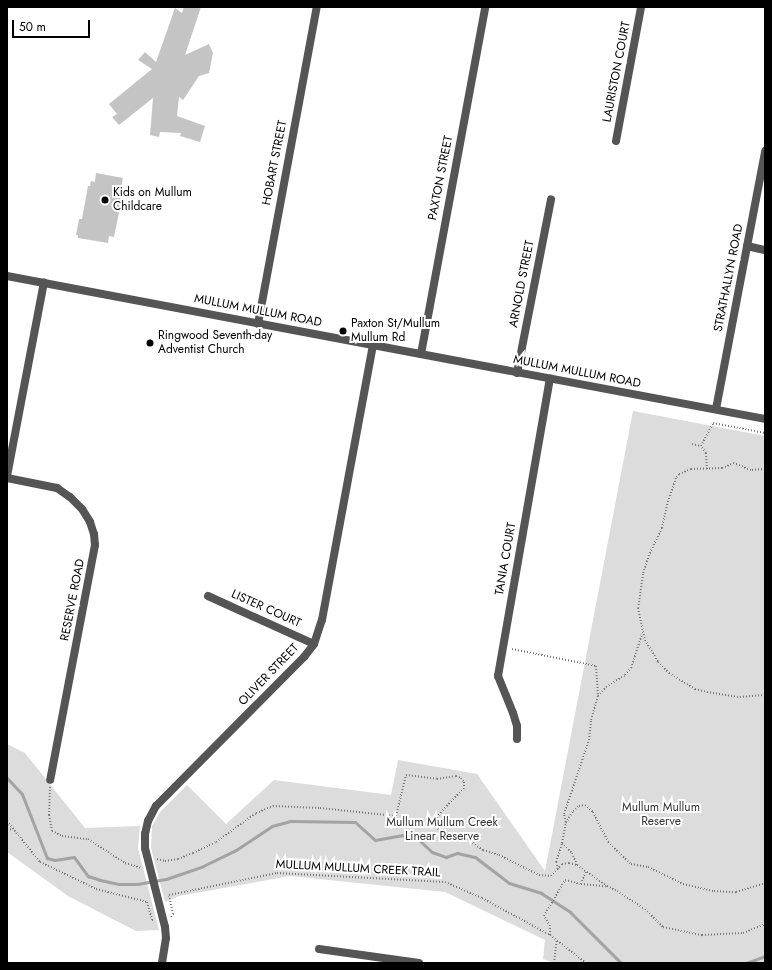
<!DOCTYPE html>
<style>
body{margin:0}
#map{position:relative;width:772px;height:970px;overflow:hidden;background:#fff;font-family:Jost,sans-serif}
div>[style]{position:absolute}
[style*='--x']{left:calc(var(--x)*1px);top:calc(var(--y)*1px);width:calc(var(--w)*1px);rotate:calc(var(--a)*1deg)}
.green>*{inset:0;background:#dcdcdc}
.stream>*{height:3px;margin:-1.5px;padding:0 1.5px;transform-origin:1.5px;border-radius:1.5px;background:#a3a3a3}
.building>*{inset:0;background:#c4c4c4}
.path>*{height:2px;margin-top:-1px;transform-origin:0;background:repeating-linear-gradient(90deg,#777 0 1px,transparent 0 3px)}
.minor>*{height:8px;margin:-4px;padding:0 4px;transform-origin:4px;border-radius:4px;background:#555}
.tertiary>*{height:8px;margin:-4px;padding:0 4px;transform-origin:4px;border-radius:4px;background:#555}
.dots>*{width:11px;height:11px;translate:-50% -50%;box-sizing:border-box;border:2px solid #fff;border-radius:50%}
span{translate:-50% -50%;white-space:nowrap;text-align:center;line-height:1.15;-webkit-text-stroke:4px #fff;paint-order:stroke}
.street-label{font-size:12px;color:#000}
.poi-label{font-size:12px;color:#000}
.left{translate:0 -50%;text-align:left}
.park-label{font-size:12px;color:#333}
.frame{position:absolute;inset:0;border:8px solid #000;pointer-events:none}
.scale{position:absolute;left:12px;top:20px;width:78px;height:18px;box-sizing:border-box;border:2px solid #000;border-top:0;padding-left:5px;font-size:12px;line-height:14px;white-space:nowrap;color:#000;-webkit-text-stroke:3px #fff;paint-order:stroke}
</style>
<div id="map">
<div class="green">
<i style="clip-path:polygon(633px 411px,765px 436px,765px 963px,554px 963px,543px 959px,545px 940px,445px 892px,290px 876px,179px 896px,165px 902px,151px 848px,152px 826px,160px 812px,187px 785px,226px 824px,274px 780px,391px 795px,398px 760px,477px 774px,545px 871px)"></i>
<i style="clip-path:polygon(7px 744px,25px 753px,85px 828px,140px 826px,138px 848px,159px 930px,136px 931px,68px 896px,7px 852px)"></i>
</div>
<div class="stream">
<i style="--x:7;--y:778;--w:22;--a:47"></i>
<i style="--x:22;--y:794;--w:69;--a:68.7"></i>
<i style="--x:47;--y:858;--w:8;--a:14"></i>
<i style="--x:55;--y:860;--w:19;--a:-9"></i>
<i style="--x:74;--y:857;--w:24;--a:54"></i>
<i style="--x:88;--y:876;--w:13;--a:18"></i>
<i style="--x:100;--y:880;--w:19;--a:12"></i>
<i style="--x:119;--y:884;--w:18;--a:0"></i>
<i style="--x:137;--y:884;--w:29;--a:-10"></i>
<i style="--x:166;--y:879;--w:39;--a:-19"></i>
<i style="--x:203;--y:866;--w:37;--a:-26"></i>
<i style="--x:236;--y:850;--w:43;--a:-33.7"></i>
<i style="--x:272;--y:826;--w:20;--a:-15"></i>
<i style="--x:291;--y:821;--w:64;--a:0.9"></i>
<i style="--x:355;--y:822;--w:27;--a:42"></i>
<i style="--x:375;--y:840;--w:27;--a:-10"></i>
<i style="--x:402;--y:835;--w:18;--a:16"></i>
<i style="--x:419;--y:840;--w:18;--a:43"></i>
<i style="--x:432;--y:852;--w:15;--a:20"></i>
<i style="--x:446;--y:857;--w:12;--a:-20"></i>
<i style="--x:457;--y:853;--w:18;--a:13"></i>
<i style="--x:475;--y:857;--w:43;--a:37.4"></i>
<i style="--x:509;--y:883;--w:34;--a:17"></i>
<i style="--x:541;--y:893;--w:35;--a:33"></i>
<i style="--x:570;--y:912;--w:72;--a:45"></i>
<i style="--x:746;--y:963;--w:20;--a:-20"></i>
</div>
<div class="building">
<i style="clip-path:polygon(184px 7px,201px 7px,185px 55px,209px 44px,213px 53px,209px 73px,199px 76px,183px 100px,179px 97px,177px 116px,205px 126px,200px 142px,180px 136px,181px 133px,160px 132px,159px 137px,150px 135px,153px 98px,119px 125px,112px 117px,117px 114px,109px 104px,152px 69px,138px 60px,145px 52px,156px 62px,175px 8px,182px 13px)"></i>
<i style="clip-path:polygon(96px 173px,123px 178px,121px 188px,124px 188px,114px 237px,109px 236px,108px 243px,78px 238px,78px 235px,76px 235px,79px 219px,82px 219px,88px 186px,90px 186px,91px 181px,95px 182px)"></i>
</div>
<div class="path">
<i style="--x:692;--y:444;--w:9;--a:13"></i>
<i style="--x:707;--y:469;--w:16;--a:-94"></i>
<i style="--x:706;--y:453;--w:9;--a:-126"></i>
<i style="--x:701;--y:446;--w:26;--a:-62"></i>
<i style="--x:713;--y:423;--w:53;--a:10.9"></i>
<i style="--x:765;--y:469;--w:14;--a:176"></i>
<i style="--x:751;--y:470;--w:18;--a:-158"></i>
<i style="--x:734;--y:463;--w:13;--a:157"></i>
<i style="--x:722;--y:468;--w:31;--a:178"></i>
<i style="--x:691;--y:469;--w:13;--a:157"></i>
<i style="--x:679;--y:474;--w:5;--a:127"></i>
<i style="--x:676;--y:478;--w:24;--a:109"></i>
<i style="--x:668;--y:501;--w:28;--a:103"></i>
<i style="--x:662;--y:528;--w:30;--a:116"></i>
<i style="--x:649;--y:555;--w:20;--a:108"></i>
<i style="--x:643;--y:574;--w:34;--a:98"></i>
<i style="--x:638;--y:608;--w:33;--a:78"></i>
<i style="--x:645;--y:640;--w:26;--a:59"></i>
<i style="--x:658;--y:662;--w:16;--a:45"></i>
<i style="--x:669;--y:673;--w:31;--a:32"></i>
<i style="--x:695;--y:689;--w:12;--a:14"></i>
<i style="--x:707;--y:692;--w:33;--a:9"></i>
<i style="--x:740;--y:697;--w:25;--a:-5"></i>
<i style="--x:512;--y:649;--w:86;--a:11.4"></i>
<i style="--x:596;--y:666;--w:29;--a:86"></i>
<i style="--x:50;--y:787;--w:28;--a:92"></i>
<i style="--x:49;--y:815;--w:16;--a:79"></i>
<i style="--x:52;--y:831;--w:11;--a:27"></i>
<i style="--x:62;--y:836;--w:26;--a:7"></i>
<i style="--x:88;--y:839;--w:44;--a:33"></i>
<i style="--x:125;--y:863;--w:17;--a:17"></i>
<i style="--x:7;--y:821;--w:53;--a:51.2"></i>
<i style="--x:40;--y:862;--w:62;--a:25.7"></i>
<i style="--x:96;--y:889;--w:53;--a:14.3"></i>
<i style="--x:147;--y:902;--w:19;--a:74"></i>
<i style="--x:152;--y:920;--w:3;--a:0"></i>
<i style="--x:566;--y:822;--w:8;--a:-104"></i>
<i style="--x:564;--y:814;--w:78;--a:-71.3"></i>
<i style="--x:589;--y:740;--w:20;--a:-84"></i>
<i style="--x:591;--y:720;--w:25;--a:-74"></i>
<i style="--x:598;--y:696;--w:12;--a:-48"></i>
<i style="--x:606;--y:687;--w:22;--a:-32"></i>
<i style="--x:625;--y:675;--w:9;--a:-49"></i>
<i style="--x:631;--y:668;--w:36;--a:-72"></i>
<i style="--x:7;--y:830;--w:6;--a:-9"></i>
<i style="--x:562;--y:843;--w:14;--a:45"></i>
<i style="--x:572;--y:853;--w:13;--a:67"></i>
<i style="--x:157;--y:859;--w:8;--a:14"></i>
<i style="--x:165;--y:861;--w:13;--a:-9"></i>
<i style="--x:178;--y:859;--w:16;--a:-22"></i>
<i style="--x:193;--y:853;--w:25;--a:-26"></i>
<i style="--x:216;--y:842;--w:49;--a:-35.9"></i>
<i style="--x:256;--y:813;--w:18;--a:-22"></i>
<i style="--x:273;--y:806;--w:47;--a:2.4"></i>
<i style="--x:320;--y:808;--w:76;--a:6"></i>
<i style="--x:396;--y:816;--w:42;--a:-76.3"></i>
<i style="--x:406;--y:775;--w:31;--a:7"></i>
<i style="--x:437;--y:779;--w:19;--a:-9"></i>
<i style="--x:456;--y:776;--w:5;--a:22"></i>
<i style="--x:461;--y:778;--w:5;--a:53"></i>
<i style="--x:464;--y:782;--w:6;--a:90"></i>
<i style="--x:464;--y:788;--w:33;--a:134"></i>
<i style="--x:441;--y:812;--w:10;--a:127"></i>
<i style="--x:435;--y:820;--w:10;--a:73"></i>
<i style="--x:438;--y:830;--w:34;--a:19"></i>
<i style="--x:470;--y:841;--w:16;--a:35"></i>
<i style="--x:483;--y:850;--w:17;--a:17"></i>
<i style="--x:499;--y:855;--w:45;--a:26.6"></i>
<i style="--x:539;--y:875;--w:12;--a:5"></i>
<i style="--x:551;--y:876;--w:16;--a:-47"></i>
<i style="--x:562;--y:864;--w:7;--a:-8"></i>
<i style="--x:569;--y:863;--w:8;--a:14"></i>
<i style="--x:577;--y:865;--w:37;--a:35"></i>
<i style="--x:607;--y:886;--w:11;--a:27"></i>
<i style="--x:617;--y:891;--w:33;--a:33"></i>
<i style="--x:645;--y:909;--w:25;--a:45"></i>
<i style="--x:663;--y:927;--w:40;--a:12"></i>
<i style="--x:702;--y:935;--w:41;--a:-2.8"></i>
<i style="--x:743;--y:933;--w:24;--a:-22"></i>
<i style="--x:558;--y:869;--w:7;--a:-106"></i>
<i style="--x:556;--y:862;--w:20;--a:-72"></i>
<i style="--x:562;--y:843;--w:20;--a:-79"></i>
<i style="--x:566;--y:823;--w:14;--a:-60"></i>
<i style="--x:573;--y:811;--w:8;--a:-40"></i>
<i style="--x:579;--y:806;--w:6;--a:-9"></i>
<i style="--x:585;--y:805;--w:11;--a:41"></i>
<i style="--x:593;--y:812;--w:34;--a:63"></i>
<i style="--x:608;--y:842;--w:32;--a:44"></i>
<i style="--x:631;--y:864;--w:17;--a:10"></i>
<i style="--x:648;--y:867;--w:39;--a:26"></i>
<i style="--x:683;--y:884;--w:32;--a:13"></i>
<i style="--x:714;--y:891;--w:22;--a:3"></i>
<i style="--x:736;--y:892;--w:30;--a:-17"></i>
<i style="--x:581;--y:884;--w:25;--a:5"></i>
<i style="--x:171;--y:917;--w:4;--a:-56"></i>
<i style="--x:173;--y:914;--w:19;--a:-102"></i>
<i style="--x:169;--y:895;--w:110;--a:-11.5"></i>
<i style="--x:277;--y:873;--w:168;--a:3.1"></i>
<i style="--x:445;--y:882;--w:40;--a:23.4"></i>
<i style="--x:482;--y:898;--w:77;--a:28.6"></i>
<i style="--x:550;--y:935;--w:46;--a:37.9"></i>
<i style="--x:550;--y:935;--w:9;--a:-90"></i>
<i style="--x:550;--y:926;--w:12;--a:-121"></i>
<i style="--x:544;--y:916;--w:42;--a:-59.7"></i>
<i style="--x:565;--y:880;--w:16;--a:14"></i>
<i style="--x:581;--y:884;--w:14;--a:-69"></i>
<i style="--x:554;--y:963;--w:23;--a:-83"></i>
</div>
<div class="minor">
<i style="--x:616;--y:141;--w:136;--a:-79.4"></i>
<i style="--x:747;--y:246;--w:18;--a:13"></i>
<i style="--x:258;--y:324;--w:322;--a:-79.5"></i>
<i style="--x:421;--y:354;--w:353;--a:-79.5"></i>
<i style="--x:517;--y:373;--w:177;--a:-78.9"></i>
<i style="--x:716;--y:409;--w:263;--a:-79.2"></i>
<i style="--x:7;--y:476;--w:197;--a:-79.2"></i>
<i style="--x:7;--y:478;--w:51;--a:11.3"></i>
<i style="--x:57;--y:488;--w:16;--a:35"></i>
<i style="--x:70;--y:497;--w:17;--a:45"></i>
<i style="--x:82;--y:509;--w:15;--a:58"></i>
<i style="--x:90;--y:522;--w:13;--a:72"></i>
<i style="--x:94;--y:534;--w:11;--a:85"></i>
<i style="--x:95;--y:545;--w:239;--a:100.8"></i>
<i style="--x:208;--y:596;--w:116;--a:24.4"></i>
<i style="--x:517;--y:739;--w:13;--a:-90"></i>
<i style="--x:517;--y:726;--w:14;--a:-107"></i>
<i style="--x:513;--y:713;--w:40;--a:-112"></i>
<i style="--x:498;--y:676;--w:302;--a:-80.1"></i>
<i style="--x:319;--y:949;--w:101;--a:8"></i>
<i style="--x:162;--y:963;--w:25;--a:-81"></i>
<i style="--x:166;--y:938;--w:11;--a:-95"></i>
<i style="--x:165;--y:927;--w:81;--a:-104.2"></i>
<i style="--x:145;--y:848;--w:14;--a:-90"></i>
<i style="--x:145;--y:834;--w:13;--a:-77"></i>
<i style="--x:148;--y:821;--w:17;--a:-62"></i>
<i style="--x:156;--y:806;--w:210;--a:-45.2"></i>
<i style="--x:304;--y:657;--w:16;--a:-52"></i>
<i style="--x:314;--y:644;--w:25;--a:-72"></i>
<i style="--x:322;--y:620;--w:280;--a:-79.5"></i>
</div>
<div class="tertiary">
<i style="--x:7;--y:276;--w:771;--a:10.68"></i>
</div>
<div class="dots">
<i style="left:105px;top:200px;background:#000"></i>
<i style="left:343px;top:331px;background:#000"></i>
<i style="left:150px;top:343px;background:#000"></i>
</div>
<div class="street-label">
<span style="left:617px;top:72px;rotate:-79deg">LAURISTON COURT</span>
<span style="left:275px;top:163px;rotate:-79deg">HOBART STREET</span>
<span style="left:441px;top:178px;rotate:-79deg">PAXTON STREET</span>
<span style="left:729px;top:278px;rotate:-79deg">STRATHALLYN ROAD</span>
<span style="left:522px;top:284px;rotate:-79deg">ARNOLD STREET</span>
<span style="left:258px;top:311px;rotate:11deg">MULLUM MULLUM ROAD</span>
<span style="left:577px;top:372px;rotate:11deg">MULLUM MULLUM ROAD</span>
<span style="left:506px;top:559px;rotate:-80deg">TANIA COURT</span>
<span style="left:73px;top:600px;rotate:-79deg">RESERVE ROAD</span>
<span style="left:266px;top:609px;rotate:24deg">LISTER COURT</span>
<span style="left:269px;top:675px;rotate:-46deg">OLIVER STREET</span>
<span style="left:358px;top:869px;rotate:3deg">MULLUM MULLUM CREEK TRAIL</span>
</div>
<div class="poi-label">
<span class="left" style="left:113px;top:200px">Kids on Mullum<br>Childcare</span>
<span class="left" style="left:351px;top:331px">Paxton St/Mullum<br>Mullum Rd</span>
<span class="left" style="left:158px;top:343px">Ringwood Seventh-day<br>Adventist Church</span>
</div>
<div class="park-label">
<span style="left:661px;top:815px">Mullum Mullum<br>Reserve</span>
<span style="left:442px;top:830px">Mullum Mullum Creek<br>Linear Reserve</span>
</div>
<div class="frame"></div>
<div class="scale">50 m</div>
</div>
